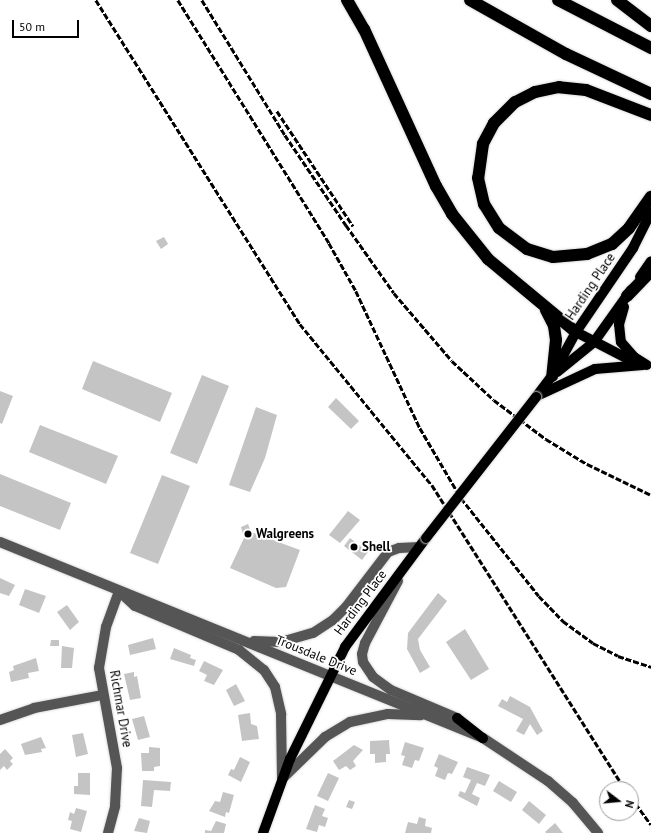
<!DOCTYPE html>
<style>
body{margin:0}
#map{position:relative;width:651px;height:833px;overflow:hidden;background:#fff;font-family:"PT Sans",sans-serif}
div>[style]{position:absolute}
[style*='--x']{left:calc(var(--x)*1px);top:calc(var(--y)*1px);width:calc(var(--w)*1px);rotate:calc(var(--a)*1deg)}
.building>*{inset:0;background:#c4c4c4}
.roads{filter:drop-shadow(0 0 1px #dbdbdb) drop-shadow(0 0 1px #dbdbdb)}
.minor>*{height:10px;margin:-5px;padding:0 5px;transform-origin:5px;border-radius:5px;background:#555}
.major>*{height:10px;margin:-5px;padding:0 5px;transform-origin:5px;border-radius:5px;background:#000}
.highway>*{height:12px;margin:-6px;padding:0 6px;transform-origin:6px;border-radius:6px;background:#000}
.rail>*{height:2.5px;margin-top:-1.25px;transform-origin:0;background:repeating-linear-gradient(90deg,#000 0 6px,transparent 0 8px)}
.bridges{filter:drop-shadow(0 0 1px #dbdbdb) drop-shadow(0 0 1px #dbdbdb)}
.major-bridge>*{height:10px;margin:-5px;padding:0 5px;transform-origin:5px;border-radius:5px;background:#000}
.dots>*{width:11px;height:11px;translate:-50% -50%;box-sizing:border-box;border:2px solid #fff;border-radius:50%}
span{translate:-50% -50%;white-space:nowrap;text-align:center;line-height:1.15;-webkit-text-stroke:3.5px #fff;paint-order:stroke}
.street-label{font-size:13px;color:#000}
.poi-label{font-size:13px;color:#000;font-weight:700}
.left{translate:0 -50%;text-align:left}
.north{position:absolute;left:599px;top:781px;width:40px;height:40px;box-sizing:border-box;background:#fff;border:1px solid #999;border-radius:50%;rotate:106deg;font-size:11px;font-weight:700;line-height:16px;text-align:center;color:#000}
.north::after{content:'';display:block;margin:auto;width:14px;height:18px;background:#000;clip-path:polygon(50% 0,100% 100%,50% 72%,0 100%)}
.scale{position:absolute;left:12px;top:20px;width:67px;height:18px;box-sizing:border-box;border:2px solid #000;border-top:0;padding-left:5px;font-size:12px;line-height:14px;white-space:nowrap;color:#000;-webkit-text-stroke:3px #fff;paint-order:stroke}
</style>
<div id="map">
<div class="building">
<i style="clip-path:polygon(164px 237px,168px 244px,161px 249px,156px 241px)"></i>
<i style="clip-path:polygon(93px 361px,172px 393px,160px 422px,82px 389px)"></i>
<i style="clip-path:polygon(202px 375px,229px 386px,197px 464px,170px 453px)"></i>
<i style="clip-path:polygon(0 391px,13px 396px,2px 424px,0 423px)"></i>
<i style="clip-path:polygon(336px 398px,359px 421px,351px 429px,328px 407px)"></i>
<i style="clip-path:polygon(256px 407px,277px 415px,265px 458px,250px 492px,229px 485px)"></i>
<i style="clip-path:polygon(40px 425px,118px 456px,106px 484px,29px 452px)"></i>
<i style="clip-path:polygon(0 474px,71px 503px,60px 530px,0 506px)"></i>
<i style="clip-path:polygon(162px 475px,190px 486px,158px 564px,130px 553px)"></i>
<i style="clip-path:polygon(348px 511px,360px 520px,340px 543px,329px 535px)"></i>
<i style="clip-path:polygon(248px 524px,251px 532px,300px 550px,286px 587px,276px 588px,230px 568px,244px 538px,241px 527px)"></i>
<i style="clip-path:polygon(350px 538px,368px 552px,362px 560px,344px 546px)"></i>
<i style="clip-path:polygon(0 578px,15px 585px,9px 596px,0 593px)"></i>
<i style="clip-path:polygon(25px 589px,46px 596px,39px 613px,19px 605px)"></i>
<i style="clip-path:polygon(438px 593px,447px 601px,418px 639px,420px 650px,430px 667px,420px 673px,407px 649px,408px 633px)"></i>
<i style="clip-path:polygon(67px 605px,79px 622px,70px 630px,57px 612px)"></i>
<i style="clip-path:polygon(465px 629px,489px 669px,471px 680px,446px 642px)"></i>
<i style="clip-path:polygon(153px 638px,156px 649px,130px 655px,128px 645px)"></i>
<i style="clip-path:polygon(51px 640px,59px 640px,59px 646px,50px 646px)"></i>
<i style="clip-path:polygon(62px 646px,74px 648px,72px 668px,61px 668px)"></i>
<i style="clip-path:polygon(174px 648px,191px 655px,190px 658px,196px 660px,194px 666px,170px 659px)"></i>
<i style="clip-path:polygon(36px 658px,39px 671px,28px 673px,29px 678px,11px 682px,9px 672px,14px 670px,13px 666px)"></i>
<i style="clip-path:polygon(204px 661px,223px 670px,214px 685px,204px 681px,207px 675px,199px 671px)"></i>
<i style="clip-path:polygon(134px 672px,134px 677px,137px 676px,141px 698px,130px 700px,124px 674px)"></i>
<i style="clip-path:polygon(236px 684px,245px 701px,234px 706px,226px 690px)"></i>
<i style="clip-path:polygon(510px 696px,530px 707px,543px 731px,537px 735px,530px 724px,524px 735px,516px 731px,523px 719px,498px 706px,502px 699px,507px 702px)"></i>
<i style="clip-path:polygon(250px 713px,251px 724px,257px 726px,259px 739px,242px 741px,238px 715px)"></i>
<i style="clip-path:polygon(144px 716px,150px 737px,138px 740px,132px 719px)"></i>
<i style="clip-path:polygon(83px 733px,88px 754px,76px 757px,72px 735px)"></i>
<i style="clip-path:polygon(41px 737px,46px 748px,41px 749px,42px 752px,25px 755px,21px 744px)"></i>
<i style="clip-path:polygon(389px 740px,390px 754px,386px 754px,386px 762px,375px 763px,375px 754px,370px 754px,370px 741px)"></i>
<i style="clip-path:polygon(405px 742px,424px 748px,419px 761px,415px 760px,412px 768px,402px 765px,405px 756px,401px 755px)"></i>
<i style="clip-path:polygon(354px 745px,363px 750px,353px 761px,356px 766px,350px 770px,346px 766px,339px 770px,333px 761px)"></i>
<i style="clip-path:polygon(149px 747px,160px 748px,160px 766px,154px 767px,154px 771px,142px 771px,141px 753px,149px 753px)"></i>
<i style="clip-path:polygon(5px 749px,13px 758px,10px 761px,13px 764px,7px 770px,4px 766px,0 770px,0 754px)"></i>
<i style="clip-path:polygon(439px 754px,458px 762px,452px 774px,448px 773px,445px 780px,435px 776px,438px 768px,434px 766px)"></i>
<i style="clip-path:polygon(240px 757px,250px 762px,241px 782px,228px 775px,231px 769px,234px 770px)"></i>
<i style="clip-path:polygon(467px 767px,490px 775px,485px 786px,477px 783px,472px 794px,480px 798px,477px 806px,458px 796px,460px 791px,465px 793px,471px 780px,463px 777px)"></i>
<i style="clip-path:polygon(78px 773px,90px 773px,90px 795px,74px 794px,74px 786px,78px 786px)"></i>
<i style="clip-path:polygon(328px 773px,339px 778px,328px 801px,317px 796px)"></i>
<i style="clip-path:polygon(143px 780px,171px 782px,170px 791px,154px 790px,152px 807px,141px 806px)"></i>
<i style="clip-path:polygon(499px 781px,517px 792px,511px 802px,493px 791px)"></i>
<i style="clip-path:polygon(223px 792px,234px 795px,229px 813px,226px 812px,225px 817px,209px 811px,215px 801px,220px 802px)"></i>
<i style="clip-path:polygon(349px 800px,355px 802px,352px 809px,346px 807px)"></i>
<i style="clip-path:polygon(529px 801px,546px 815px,539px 824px,522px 810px)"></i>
<i style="clip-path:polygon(315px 805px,325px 809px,322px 816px,328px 818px,325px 827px,319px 825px,317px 832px,306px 829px)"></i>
<i style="clip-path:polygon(76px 808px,87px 811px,81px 832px,70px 829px,72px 821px,68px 820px,70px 812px,74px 814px)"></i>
<i style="clip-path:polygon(419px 817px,426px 819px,425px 826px,432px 828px,431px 833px,405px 833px,408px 822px,417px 824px)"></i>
<i style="clip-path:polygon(139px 818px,150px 821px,147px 833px,134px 831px)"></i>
<i style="clip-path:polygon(216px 821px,226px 824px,224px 833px,205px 833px,205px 830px,211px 831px)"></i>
<i style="clip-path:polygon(555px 823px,563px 833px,546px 833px,545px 832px)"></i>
</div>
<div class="roads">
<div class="minor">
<i style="--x:0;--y:542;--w:521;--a:22.09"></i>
<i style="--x:483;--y:738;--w:78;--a:33.5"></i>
<i style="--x:548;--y:781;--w:33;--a:41"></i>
<i style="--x:573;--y:803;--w:39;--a:50"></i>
<i style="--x:398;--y:581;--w:70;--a:118"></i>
<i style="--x:365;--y:643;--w:11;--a:105"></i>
<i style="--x:362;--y:654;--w:8;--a:83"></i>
<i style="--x:363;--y:662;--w:18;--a:56"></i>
<i style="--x:373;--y:677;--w:22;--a:36"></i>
<i style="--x:391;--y:690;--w:72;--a:23"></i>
<i style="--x:123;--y:595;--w:16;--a:43"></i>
<i style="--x:135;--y:606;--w:113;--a:22.9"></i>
<i style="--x:239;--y:650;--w:32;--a:39"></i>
<i style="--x:264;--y:670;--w:20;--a:57"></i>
<i style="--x:275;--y:687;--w:28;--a:77"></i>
<i style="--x:281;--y:714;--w:65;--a:89.1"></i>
<i style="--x:254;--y:641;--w:27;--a:2"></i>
<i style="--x:281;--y:642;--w:33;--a:-16"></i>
<i style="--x:313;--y:633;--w:24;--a:-33"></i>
<i style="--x:333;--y:620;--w:18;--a:-45"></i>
<i style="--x:346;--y:607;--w:69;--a:-52.6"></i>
<i style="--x:388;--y:552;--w:12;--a:-20"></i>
<i style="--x:399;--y:548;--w:20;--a:-3"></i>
<i style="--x:0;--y:720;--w:36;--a:-19"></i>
<i style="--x:34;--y:708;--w:69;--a:-10.8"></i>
<i style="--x:282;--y:779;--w:60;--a:-44.3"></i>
<i style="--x:325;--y:737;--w:29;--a:-31"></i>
<i style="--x:350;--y:722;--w:39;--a:-12"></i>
<i style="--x:388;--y:714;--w:33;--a:2"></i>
<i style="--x:108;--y:833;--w:28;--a:-75"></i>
<i style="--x:115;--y:806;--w:38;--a:-87"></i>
<i style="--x:117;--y:768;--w:102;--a:-100.2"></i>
<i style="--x:99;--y:668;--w:42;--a:-80.3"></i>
<i style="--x:106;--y:627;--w:38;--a:-70"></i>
</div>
<div class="major">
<i style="--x:640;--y:277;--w:19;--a:-55"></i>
<i style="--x:624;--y:307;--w:18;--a:106"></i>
<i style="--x:619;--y:324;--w:18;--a:84"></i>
<i style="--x:621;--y:342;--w:20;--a:49"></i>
<i style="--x:634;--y:357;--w:15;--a:32"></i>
<i style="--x:576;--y:332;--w:68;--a:27.3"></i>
<i style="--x:557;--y:372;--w:48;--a:-39"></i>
<i style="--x:594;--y:342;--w:64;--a:-54.6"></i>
<i style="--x:539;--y:395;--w:62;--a:-24.9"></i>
<i style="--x:595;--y:369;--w:48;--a:-4.8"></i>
<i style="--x:536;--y:397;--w:26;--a:-53"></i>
<i style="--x:552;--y:376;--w:50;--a:-61.4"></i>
<i style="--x:576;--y:332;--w:102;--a:-55.8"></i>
<i style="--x:633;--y:248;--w:40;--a:-63.4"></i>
<i style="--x:457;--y:718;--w:33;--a:38"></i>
<i style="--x:263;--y:833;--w:79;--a:-70"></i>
<i style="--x:290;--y:759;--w:125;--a:-63.8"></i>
<i style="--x:345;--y:647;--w:136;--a:-53.4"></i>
</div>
<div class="highway">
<i style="--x:347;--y:0;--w:34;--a:60"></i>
<i style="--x:364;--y:29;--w:173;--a:65.4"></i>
<i style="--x:436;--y:186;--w:32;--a:60"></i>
<i style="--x:452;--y:214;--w:58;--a:51.3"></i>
<i style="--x:488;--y:259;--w:114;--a:39.7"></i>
<i style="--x:470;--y:0;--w:110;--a:29.4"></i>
<i style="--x:566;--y:54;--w:94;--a:25.2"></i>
<i style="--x:558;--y:0;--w:105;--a:27.3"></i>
<i style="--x:617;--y:0;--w:43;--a:37.4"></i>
<i style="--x:651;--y:115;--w:70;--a:-159"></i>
<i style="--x:586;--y:90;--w:27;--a:-174"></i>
<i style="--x:559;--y:87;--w:25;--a:168"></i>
<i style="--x:535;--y:92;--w:22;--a:153"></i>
<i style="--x:515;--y:102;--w:30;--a:135"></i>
<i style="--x:494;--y:123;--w:24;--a:118"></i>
<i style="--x:483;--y:144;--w:34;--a:98"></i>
<i style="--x:478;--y:178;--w:27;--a:77"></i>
<i style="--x:484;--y:204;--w:28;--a:58"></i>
<i style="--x:499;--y:228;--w:35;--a:37"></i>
<i style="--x:527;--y:249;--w:27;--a:17"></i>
<i style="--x:553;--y:257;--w:34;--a:-5"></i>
<i style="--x:587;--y:254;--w:27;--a:-22"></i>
<i style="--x:612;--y:244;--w:23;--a:-43"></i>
<i style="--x:629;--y:228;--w:38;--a:-55"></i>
<i style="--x:627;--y:296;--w:35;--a:-46"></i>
<i style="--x:546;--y:310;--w:18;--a:63"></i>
<i style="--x:554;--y:326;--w:14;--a:82"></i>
<i style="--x:556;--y:340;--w:36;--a:96"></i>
</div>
</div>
<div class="rail">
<i style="--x:96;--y:0;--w:383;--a:57.8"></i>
<i style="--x:300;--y:324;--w:208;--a:50.7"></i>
<i style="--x:432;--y:485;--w:360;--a:57.6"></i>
<i style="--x:178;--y:0;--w:286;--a:58.1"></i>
<i style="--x:329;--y:243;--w:55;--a:60.6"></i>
<i style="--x:356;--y:291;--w:151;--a:65"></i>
<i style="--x:420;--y:428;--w:81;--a:59.6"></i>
<i style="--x:461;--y:498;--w:125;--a:51.5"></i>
<i style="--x:539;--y:596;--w:35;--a:46"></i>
<i style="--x:563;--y:621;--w:37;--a:36"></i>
<i style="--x:593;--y:643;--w:28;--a:27"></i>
<i style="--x:618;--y:656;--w:35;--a:18"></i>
<i style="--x:202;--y:0;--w:158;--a:58.4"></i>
<i style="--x:285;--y:135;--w:109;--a:55.9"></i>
<i style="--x:346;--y:225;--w:83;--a:54.8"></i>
<i style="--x:394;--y:293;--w:89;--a:49.5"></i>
<i style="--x:452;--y:361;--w:57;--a:42.9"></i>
<i style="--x:494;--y:400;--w:65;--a:36.9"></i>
<i style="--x:546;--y:439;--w:48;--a:31.4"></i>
<i style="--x:587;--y:464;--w:71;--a:25.8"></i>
<i style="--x:277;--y:111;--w:138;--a:56.5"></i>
<i style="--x:631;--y:797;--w:34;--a:54"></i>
</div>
<div class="bridges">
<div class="major-bridge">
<i style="--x:426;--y:538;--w:179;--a:-52"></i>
</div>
</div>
<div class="dots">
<i style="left:248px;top:534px;background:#000"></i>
<i style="left:354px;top:547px;background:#000"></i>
</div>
<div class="street-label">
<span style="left:591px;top:287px;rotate:-56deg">Harding Place</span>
<span style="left:361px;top:603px;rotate:-53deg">Harding Place</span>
<span style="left:316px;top:656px;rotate:22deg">Trousdale Drive</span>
<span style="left:120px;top:709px;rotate:80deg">Richmar Drive</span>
</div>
<div class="poi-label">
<span class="left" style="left:256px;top:534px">Walgreens</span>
<span class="left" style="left:362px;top:547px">Shell</span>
</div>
<div class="north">N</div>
<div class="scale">50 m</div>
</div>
